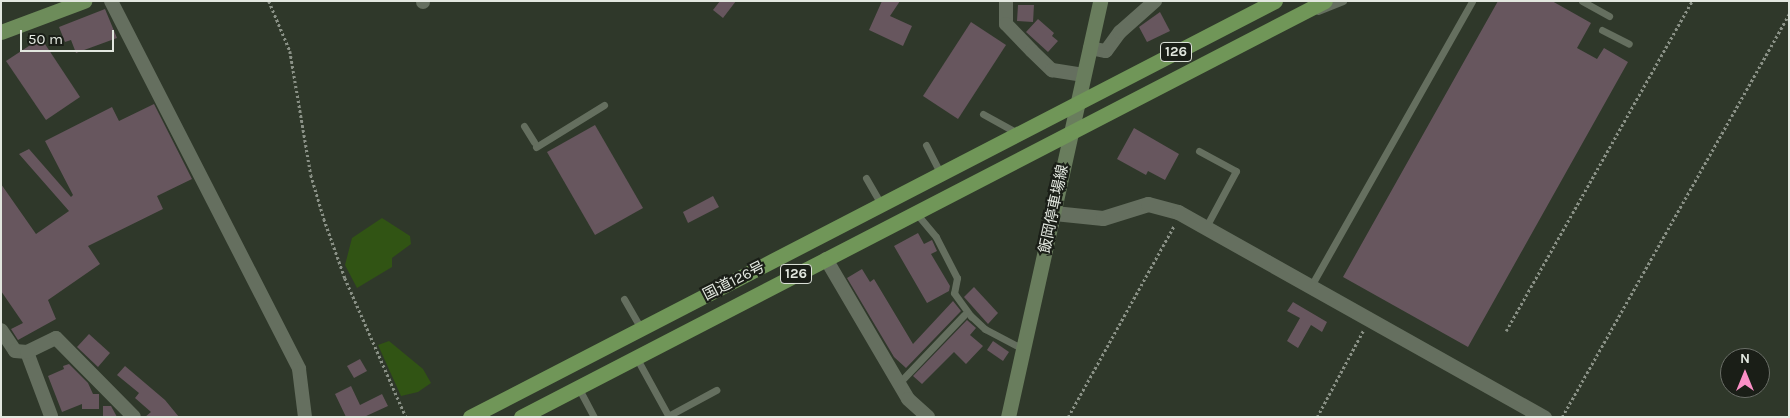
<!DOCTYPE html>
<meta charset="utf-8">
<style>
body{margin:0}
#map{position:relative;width:1790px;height:418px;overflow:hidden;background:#2f382a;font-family:Karla,"Noto Sans JP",sans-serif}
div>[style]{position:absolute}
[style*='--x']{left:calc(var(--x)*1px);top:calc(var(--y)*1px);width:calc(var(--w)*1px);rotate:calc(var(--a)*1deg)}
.green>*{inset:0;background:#315414}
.building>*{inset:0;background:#67565e}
.path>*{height:2.5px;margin-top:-1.25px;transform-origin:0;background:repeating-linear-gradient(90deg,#8a9186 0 2.5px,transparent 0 5px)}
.service>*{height:7px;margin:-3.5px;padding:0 3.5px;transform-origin:3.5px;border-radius:3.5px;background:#656f5f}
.minor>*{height:14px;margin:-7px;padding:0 7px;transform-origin:7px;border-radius:7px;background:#656f5f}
.tertiary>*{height:15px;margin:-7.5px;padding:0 7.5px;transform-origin:7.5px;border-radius:7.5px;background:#656f5f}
.secondary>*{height:15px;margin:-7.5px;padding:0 7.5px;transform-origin:7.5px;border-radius:7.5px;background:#697d5d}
.primary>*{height:15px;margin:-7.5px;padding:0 7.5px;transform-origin:7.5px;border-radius:7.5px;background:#6d8c5a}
.trunk>*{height:15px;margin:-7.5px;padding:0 7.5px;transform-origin:7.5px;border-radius:7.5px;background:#709658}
span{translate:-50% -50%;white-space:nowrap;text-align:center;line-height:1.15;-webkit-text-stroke:4.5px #1a1e17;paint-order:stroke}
.shield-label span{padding:1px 4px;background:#1a1e17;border:1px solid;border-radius:4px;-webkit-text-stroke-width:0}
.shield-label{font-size:14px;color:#e2e7df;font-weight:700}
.street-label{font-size:15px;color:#e2e7df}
.frame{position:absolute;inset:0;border:2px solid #e2e7df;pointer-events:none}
.north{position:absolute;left:1720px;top:348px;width:50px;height:50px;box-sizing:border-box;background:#1a1e17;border:1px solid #6a6e67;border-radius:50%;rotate:0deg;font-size:14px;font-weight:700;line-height:20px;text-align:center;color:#e2e7df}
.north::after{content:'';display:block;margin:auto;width:18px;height:22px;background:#fa8fc6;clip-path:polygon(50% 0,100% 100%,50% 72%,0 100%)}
.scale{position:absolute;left:20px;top:30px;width:94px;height:22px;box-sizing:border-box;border:2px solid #e2e7df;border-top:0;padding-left:6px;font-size:15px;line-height:18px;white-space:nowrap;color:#e2e7df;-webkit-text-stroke:4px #1a1e17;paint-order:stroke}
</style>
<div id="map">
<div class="green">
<i style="clip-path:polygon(382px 218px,410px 236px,411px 244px,392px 258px,392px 267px,357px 288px,345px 265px,352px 238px)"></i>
<i style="clip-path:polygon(389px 341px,423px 369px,431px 383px,418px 392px,401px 396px,378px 345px)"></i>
</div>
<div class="building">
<i style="clip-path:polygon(720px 1px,736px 1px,723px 18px,713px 10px)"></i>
<i style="clip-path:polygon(882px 1px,900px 1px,890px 16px,912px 26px,903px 46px,869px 30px)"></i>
<i style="clip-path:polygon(1498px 1px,1552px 1px,1591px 23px,1577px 48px,1597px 59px,1604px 48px,1628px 62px,1468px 347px,1343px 277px)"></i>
<i style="clip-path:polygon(1018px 5px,1034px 5px,1033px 22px,1017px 21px)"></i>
<i style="clip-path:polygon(105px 9px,117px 38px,76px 53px,71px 40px,65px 42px,59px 27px)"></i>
<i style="clip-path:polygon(1160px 12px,1170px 31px,1147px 42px,1139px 27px)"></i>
<i style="clip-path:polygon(1038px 19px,1054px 33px,1052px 36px,1058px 41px,1048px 52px,1026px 32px)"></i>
<i style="clip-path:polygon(971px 22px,1006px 45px,958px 119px,923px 96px)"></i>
<i style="clip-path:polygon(41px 38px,80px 97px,46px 120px,6px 61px)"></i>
<i style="clip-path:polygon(154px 104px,192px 179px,157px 196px,163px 209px,88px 246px,100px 264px,48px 300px,56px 319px,18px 340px,11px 329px,23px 323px,1px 291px,1px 184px,36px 234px,69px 211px,19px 154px,29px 149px,71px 197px,73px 195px,45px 141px,112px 107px,119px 121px)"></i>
<i style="clip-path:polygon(595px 125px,643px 208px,595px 235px,547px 152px)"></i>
<i style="clip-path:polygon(1134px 128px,1179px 154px,1165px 180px,1148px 171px,1146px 175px,1117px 159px)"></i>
<i style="clip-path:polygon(713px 196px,719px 207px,688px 223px,683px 212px)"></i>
<i style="clip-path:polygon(918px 233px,924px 244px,932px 240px,937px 251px,931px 254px,950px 286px,949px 291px,927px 303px,894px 246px)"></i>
<i style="clip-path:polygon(862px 269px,870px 282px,874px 279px,913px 344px,953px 301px,961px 311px,906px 368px,894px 357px,847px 278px)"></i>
<i style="clip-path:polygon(974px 287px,998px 313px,988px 324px,964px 297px)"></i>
<i style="clip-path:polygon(1293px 302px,1327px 322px,1322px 332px,1311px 325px,1298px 348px,1287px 341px,1300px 318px,1287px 311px)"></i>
<i style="clip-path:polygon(967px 320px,976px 328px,970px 335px,983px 346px,966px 364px,954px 352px,922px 384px,913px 376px)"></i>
<i style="clip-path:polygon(89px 334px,110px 353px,98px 367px,77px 347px)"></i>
<i style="clip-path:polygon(993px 341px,1009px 352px,1003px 361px,987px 350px)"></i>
<i style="clip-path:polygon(360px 359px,367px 371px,354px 378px,347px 366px)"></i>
<i style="clip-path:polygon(69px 364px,88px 383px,93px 394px,99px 394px,99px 409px,82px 409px,82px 404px,62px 412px,48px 376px,64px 369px,63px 366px)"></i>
<i style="clip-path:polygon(125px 366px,165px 400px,179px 417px,145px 417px,151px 412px,135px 398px,139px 393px,117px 375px)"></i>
<i style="clip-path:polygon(351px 386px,360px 405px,382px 394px,388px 406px,364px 417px,346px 417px,335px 394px)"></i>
<i style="clip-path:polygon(103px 406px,111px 406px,117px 417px,103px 417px)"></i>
</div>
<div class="path">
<i style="--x:269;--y:1;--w:54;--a:67.2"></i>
<i style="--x:290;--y:51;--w:126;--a:80.4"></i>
<i style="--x:311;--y:175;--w:46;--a:73.5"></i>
<i style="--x:324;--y:219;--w:63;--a:70.4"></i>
<i style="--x:345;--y:278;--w:152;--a:66.3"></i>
<i style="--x:1506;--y:331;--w:379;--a:-60.6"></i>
<i style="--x:1068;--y:417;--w:218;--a:-61"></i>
<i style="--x:1317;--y:417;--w:98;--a:-61.9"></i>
<i style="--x:1562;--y:417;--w:463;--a:-60.6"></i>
</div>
<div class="service">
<i style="--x:1582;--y:1;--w:31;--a:29"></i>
<i style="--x:1318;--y:11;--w:27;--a:-22"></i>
<i style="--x:1602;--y:30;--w:30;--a:27"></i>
<i style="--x:983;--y:114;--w:39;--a:29"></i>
<i style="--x:524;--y:126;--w:19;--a:58"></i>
<i style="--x:926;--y:145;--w:33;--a:63"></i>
<i style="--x:536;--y:147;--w:80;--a:-31.7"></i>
<i style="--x:1199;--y:151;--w:42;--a:28.4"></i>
<i style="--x:1236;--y:171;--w:64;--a:118.2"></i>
<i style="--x:866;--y:178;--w:30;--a:60"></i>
<i style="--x:916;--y:213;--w:31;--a:50"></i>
<i style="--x:936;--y:237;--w:46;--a:62.9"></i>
<i style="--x:957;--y:278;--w:15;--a:101"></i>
<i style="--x:954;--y:293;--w:29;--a:54"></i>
<i style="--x:971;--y:316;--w:19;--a:43"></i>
<i style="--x:985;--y:329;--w:43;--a:27.8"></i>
<i style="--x:1311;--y:286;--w:327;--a:-60.5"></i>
<i style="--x:624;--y:299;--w:34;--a:60"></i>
<i style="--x:636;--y:357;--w:68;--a:61.2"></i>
<i style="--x:899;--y:383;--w:94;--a:-46.3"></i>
<i style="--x:578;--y:387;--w:34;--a:62"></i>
<i style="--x:668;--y:416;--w:55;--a:-28.4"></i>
</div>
<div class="minor">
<i style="--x:111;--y:1;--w:413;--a:62.9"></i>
<i style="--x:299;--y:369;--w:48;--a:82.9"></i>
<i style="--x:423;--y:1;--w:1;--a:90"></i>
<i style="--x:1006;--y:1;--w:23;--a:90"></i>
<i style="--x:1006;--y:24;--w:37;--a:46"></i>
<i style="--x:1032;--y:51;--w:28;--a:44"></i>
<i style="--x:1052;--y:70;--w:32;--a:9"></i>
<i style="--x:1090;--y:48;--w:16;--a:11"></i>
<i style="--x:1106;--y:51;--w:24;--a:-54"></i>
<i style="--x:1120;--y:32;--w:47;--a:-41.5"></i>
<i style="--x:826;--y:259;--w:162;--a:59.6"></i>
<i style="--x:908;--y:399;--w:27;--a:42"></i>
<i style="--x:1;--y:330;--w:25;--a:56"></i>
<i style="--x:15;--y:351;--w:12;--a:5"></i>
<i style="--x:51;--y:416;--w:68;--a:-110.6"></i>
<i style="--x:27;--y:352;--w:32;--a:-26"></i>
<i style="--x:56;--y:338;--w:111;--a:45.4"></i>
</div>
<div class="tertiary">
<i style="--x:1054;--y:213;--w:49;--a:5.8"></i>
<i style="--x:1103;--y:218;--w:47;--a:-17.3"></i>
<i style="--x:1148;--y:204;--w:31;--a:15"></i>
<i style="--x:1178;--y:212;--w:420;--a:29.3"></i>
</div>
<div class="secondary">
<i style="--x:1008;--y:417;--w:426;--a:-77.5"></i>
</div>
<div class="primary">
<i style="--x:1;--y:32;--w:89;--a:-20.5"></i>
</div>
<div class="trunk">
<i style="--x:470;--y:417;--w:906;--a:-27.33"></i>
<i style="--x:521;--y:417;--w:905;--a:-27.36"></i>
</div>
<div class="shield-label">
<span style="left:1176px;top:52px">126</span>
<span style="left:796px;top:274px">126</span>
</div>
<div class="street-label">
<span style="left:1054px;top:209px;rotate:-78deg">飯岡停車場線</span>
<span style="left:734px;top:281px;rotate:-27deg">国道126号</span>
</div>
<div class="frame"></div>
<div class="north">N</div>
<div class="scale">50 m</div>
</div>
